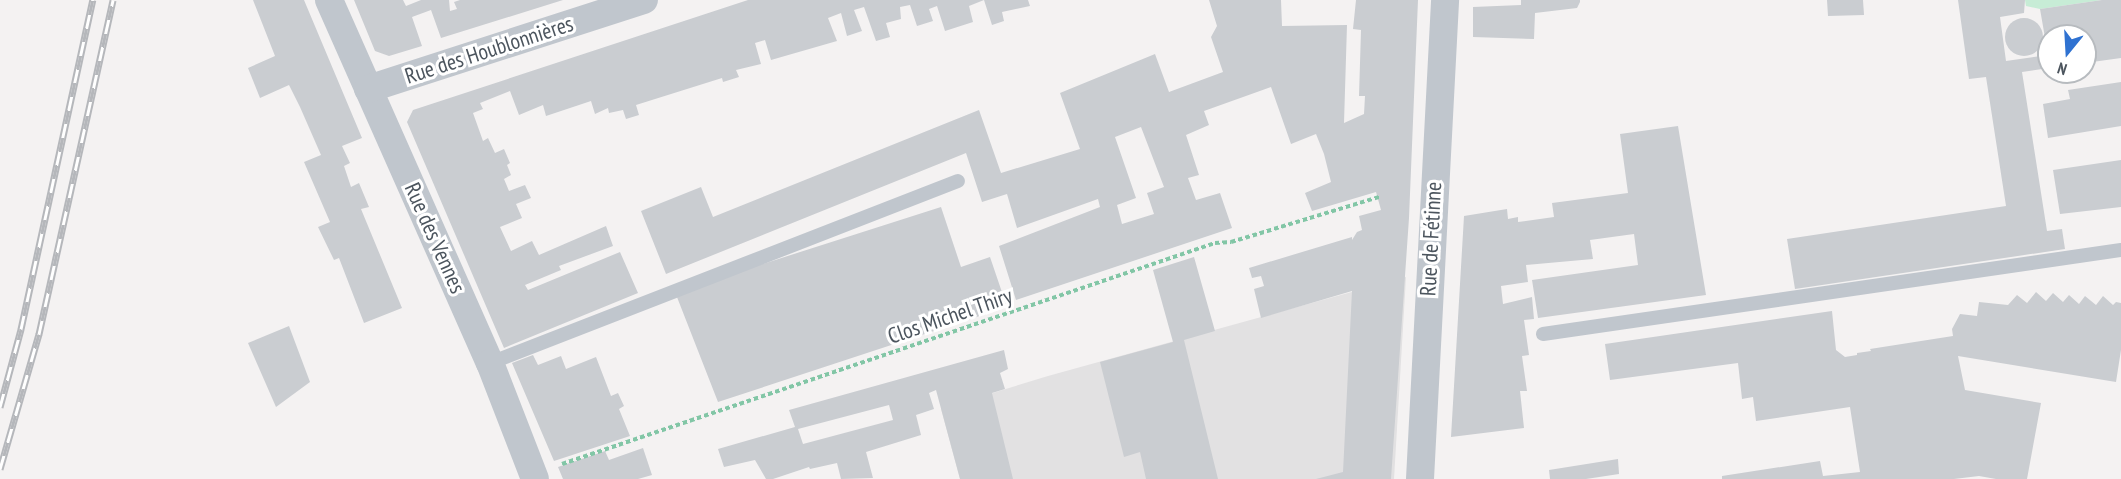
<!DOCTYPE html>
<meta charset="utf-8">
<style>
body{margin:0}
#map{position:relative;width:2121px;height:479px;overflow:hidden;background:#f4f2f2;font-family:"PT Sans Narrow",sans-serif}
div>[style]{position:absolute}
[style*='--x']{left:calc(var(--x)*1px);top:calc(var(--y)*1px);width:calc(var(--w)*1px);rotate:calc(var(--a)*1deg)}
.education>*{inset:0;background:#e2e1e2}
.green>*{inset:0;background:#c7ecd6}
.building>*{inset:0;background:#cacdd1}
.round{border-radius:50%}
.path>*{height:4px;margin-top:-2px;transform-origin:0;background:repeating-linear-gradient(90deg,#82c6a6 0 4.5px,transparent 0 7.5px)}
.lane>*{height:14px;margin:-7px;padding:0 7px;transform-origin:7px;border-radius:7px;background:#c0c6cd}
.street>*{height:28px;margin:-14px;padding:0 14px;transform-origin:14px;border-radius:14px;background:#c0c6cd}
.rail>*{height:7px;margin-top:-3.5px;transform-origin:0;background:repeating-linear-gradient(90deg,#fff 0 14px,#b5b7bb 0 28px);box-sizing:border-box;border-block:2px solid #b5b7bb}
span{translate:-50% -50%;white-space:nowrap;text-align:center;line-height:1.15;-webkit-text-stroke:6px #fff;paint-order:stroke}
.street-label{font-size:22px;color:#4c555e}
.north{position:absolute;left:2037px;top:24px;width:60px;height:60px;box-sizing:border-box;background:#fff;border:2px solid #b7bbbf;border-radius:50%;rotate:198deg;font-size:16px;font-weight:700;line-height:24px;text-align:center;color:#4c555e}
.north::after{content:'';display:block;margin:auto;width:21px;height:27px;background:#2f72d1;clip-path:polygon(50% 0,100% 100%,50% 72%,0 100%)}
</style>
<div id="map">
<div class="education">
<i style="clip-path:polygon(1406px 277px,1394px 479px,960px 479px,941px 409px,1048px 376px)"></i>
</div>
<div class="green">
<i style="clip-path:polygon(2025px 0,2102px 0,2040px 9px,2026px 6px)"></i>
</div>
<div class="building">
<i style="clip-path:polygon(253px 0,304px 0,362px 138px,342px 146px,350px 163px,344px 166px,351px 187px,359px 183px,369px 207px,361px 209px,402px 308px,364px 323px,339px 258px,334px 260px,318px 227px,330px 222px,304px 162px,321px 155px,300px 107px,289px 85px,260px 98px,248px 68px,275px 56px)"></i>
<i style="clip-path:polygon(354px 0,403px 0,406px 6px,421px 0,449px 0,450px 11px,457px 9px,454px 2px,460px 0,563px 0,441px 38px,431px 10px,412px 17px,422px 46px,389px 56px,375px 51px)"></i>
<i style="clip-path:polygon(748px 0,1028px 0,1030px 6px,1002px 12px,1004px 21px,992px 25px,984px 0,969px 6px,973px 22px,945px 31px,937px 6px,929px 9px,933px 21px,917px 26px,910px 5px,900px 7px,901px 19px,886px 23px,890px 37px,876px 41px,864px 7px,854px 10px,862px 31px,847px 36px,841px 13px,828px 18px,837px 41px,771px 60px,765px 40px,755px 43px,761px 64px,736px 70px,739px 77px,723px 82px,722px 78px,636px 105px,639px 115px,626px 119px,623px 110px,609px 113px,608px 108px,595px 114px,591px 101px,546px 116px,543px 105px,519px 115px,510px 91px,480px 103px,483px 109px,473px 113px,483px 141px,488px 138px,495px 153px,504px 149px,510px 163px,507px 165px,511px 175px,504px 179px,509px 191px,525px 185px,531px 198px,516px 204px,522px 218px,500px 227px,511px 251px,532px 241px,539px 255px,606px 226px,613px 246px,559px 266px,561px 270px,525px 285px,528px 290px,620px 252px,638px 293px,504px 348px,407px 122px,413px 110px)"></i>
<i style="clip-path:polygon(evenodd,1209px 0,1281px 0,1282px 26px,1347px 25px,1344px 123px,1364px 114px,1365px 96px,1359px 96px,1361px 30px,1353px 29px,1356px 0,1418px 0,1409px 218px,1391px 479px,1316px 479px,1343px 472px,1352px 291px,1261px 318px,1254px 289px,1264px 286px,1261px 276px,1252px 278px,1249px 268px,1352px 237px,1352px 240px,1357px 232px,1362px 230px,1359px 216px,1381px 210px,1376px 192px,1312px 211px,1305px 193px,1331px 182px,1324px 154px,1316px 134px,1291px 144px,1271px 87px,1204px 111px,1209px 125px,1186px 135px,1199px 175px,1188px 178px,1196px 200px,1220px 193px,1232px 228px,1016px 300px,999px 246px,1100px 207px,1098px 199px,1017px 228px,1007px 194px,982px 202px,966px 153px,666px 274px,641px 211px,701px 187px,713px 217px,979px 110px,1001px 173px,1080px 149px,1060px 93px,1155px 54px,1169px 92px,1223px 72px,1211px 37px,1217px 26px,1209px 0,1141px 127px,1164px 187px,1147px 193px,1154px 214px,1122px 224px,1117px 205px,1136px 198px,1115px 137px,1141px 127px)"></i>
<i style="clip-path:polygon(1521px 0,1580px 0,1580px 2px,1577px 8px,1535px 13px,1534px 39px,1473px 37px,1473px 7px,1521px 5px)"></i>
<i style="clip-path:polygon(1827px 0,1863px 0,1864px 15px,1828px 16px)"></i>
<i style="clip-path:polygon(1958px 0,2025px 0,2024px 13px,2000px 17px,2006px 61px,2048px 55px,2040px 9px,2102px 0,2121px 0,2121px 58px,2085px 63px,2085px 36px,2049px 36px,2049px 68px,2022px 72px,2047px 231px,2062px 229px,2065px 249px,1795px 289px,1787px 239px,2006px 206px,1986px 77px,1969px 79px)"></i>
<i class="round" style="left:2005px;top:18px;width:38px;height:38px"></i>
<i style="clip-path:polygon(2121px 82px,2121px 126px,2048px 138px,2043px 104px,2070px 99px,2068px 90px)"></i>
<i style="clip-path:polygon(1678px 126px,1706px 295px,1538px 318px,1532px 280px,1638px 265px,1634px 234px,1590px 240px,1593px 259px,1526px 265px,1528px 282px,1501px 286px,1503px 304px,1532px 297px,1534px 319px,1524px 320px,1529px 355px,1522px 356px,1527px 391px,1520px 391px,1524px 428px,1451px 437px,1464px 216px,1507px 209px,1508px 219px,1518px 217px,1518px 222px,1554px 217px,1552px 203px,1628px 193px,1620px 134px)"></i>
<i style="clip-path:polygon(2121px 160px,2121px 207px,2060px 214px,2053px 170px)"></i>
<i style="clip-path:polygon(941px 207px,961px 267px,990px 257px,1007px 307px,718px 402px,675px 292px)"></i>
<i style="clip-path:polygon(1194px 257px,1215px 331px,1184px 340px,1218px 479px,1146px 479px,1140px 452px,1124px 457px,1100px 362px,1173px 342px,1153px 270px)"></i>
<i style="clip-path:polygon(2036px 292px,2046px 301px,2053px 293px,2063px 302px,2069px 295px,2079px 304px,2085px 296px,2096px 305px,2103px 296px,2113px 305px,2116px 302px,2121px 303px,2121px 350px,2116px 382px,1958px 356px,1965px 390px,2041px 403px,2027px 479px,1996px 479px,1979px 476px,1954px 479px,1722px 479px,1722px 476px,1820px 461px,1823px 476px,1860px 472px,1850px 407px,1756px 421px,1753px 397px,1742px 399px,1738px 363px,1610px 380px,1605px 344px,1832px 311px,1836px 350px,1845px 357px,1857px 355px,1857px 353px,1871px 351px,1870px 349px,1953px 336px,1952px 329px,1960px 314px,1977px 316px,1979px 302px,2008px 305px,2017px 295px,2027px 303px)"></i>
<i style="clip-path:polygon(289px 326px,310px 382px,276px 407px,248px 343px)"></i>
<i style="clip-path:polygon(evenodd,1004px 350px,1008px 369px,1000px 373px,1005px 389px,992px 393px,1013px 479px,960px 479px,936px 390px,929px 393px,934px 409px,916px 415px,921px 435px,866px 452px,873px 478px,841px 479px,837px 463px,810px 469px,809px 467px,773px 479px,766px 479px,755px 460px,724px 467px,718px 449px,795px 427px,789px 410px,1004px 350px,889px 405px,893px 420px,803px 444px,798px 429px,889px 405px)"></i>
<i style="clip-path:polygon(533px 355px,538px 365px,561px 356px,566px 369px,596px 357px,611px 396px,618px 393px,624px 406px,619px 409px,630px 436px,554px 461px,512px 363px)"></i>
<i style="clip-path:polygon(643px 448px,652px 475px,638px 479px,563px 479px,558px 467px,605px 451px,609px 460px)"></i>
<i style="clip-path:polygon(1618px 459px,1619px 474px,1586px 479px,1550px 479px,1549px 470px)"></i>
</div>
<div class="path">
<i style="--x:562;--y:464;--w:689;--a:-18.7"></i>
<i style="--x:1215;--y:243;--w:16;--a:-4"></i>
<i style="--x:1231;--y:242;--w:155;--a:-16.9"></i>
</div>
<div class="lane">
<i style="--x:1543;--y:334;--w:584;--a:-8.27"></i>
<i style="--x:490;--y:363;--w:502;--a:-21.25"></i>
</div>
<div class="street">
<i style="--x:329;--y:0;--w:397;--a:66.1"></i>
<i style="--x:490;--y:363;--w:124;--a:68.8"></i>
<i style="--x:368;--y:89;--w:290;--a:-17.9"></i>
<i style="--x:1420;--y:479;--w:480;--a:-87"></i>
</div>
<div class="rail">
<i style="--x:0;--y:407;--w:81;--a:-74.9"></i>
<i style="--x:21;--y:329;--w:337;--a:-77.7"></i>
<i style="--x:0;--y:469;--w:141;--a:-73.9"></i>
<i style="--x:39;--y:334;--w:342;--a:-77.5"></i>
</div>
<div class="street-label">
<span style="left:489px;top:50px;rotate:-18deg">Rue des Houblonnières</span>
<span style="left:435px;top:238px;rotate:66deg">Rue des Vennes</span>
<span style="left:1431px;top:239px;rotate:-87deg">Rue de Fétinne</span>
<span style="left:950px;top:316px;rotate:-19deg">Clos Michel Thiry</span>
</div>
<div class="north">N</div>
</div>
